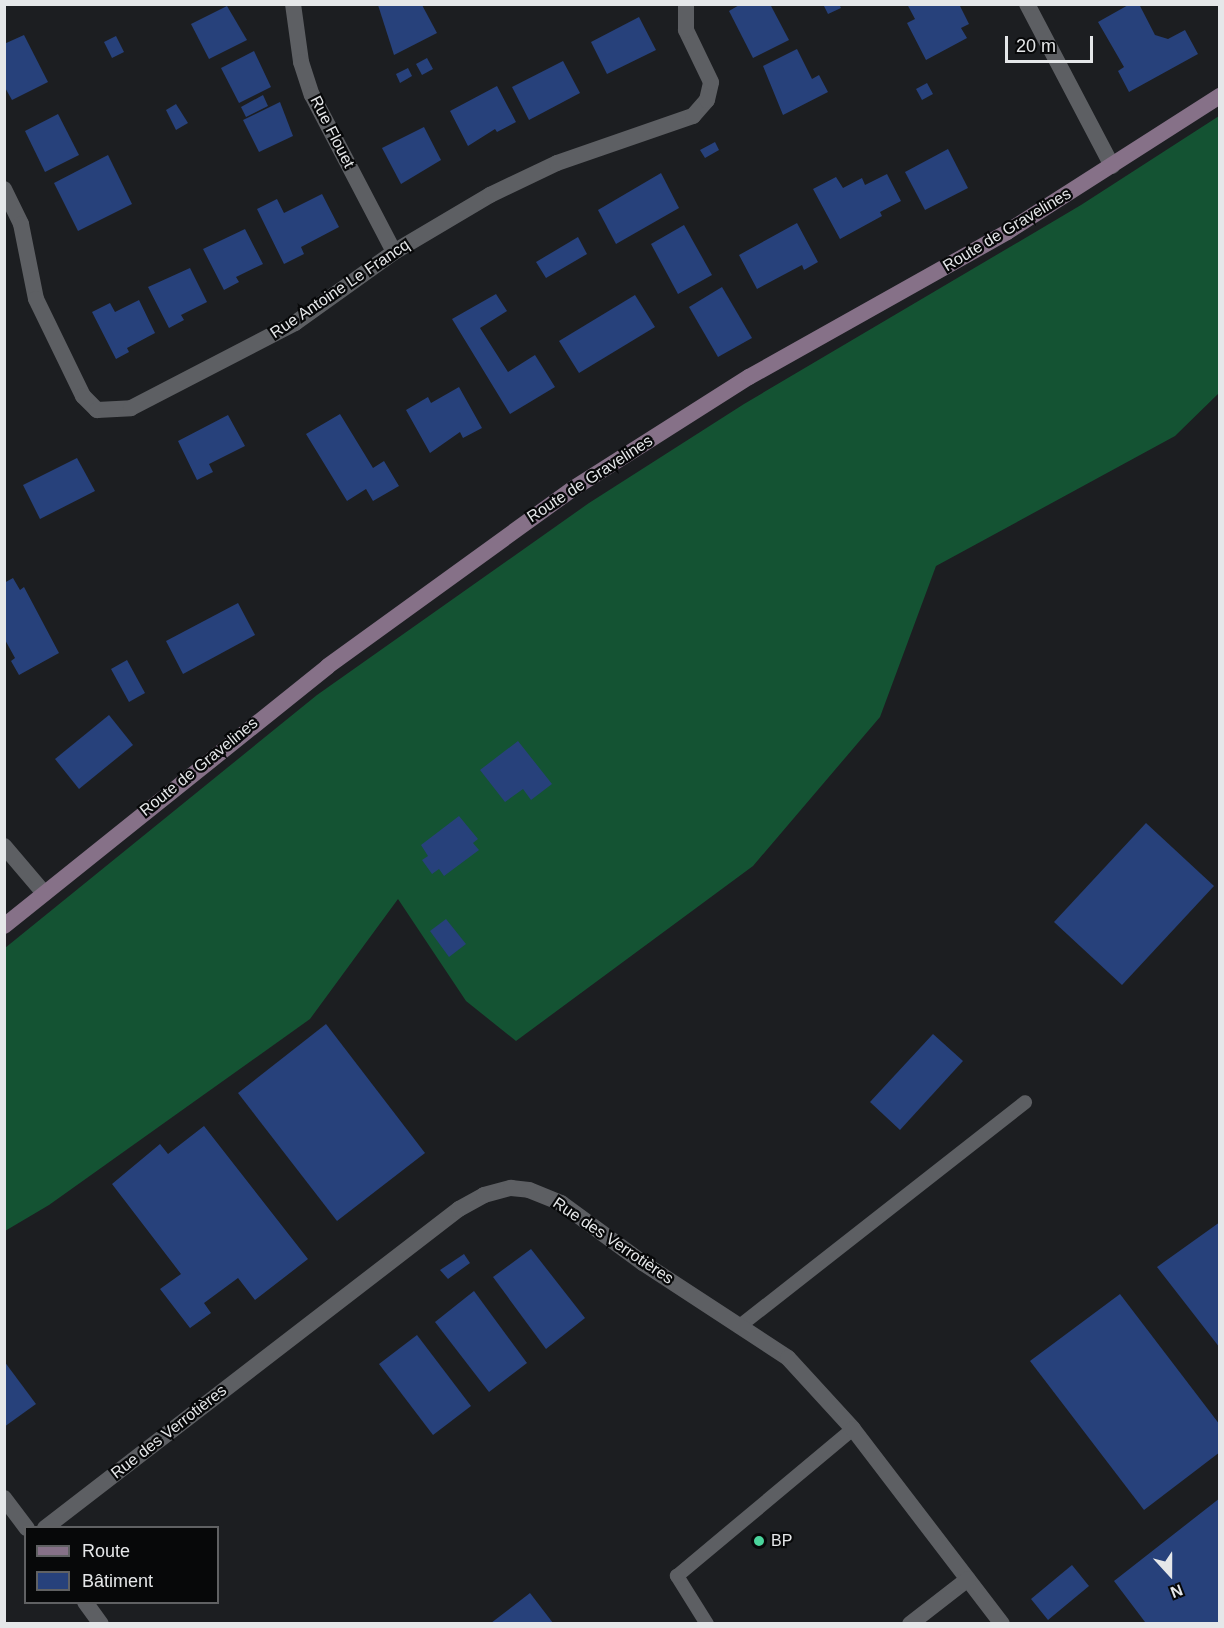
<!DOCTYPE html>
<meta charset="utf-8">
<style>
body{margin:0}
#map{position:relative;width:1224px;height:1628px;overflow:hidden;background:#1c1e21;font-family:Helvetica,sans-serif}
div>[style]{position:absolute}
[style*='--x']{left:calc(var(--x)*1px);top:calc(var(--y)*1px);width:calc(var(--w)*1px);rotate:calc(var(--a)*1deg)}
.forest>*{inset:0;background:#145333}
.building>*{inset:0;background:#27417b}
.service>*{height:14px;margin:-7px;padding:0 7px;transform-origin:7px;border-radius:7px;background:#5d5f63}
.minor>*{height:16px;margin:-8px;padding:0 8px;transform-origin:8px;border-radius:8px;background:#5d5f63}
.secondary>*{height:16px;margin:-8px;padding:0 8px;transform-origin:8px;border-radius:8px;background:#867188}
.dots>*{width:16px;height:16px;translate:-50% -50%;box-sizing:border-box;border:3px solid #070809;border-radius:50%}
span{translate:-50% -50%;white-space:nowrap;text-align:center;line-height:1.15;-webkit-text-stroke:4.5px #070809;paint-order:stroke}
.street-label{font-size:16px;color:#e5e7e9}
.poi-label{font-size:16px;color:#e5e7e9}
.left{translate:0 -50%;text-align:left}
.frame{position:absolute;inset:0;border:6px solid #e5e7e9;pointer-events:none}
.legend{position:absolute;left:24px;top:1526px;width:195px;height:78px;box-sizing:border-box;background:#070809;border:2px solid #606163;margin:0;padding:8px 10px;list-style:none;font-size:18px;color:#e5e7e9}
.legend li{display:flex;align-items:center;gap:12px;height:30px}
.legend b{width:30px;border:2px solid #606163}
.north{position:absolute;left:1140px;top:1544px;width:60px;height:60px;-webkit-text-stroke:4px #070809;paint-order:stroke;rotate:159deg;font-size:16px;font-weight:700;line-height:24px;text-align:center;color:#e5e7e9}
.north::after{content:'';display:block;margin:auto;width:21px;height:27px;background:#e5e7e9;clip-path:polygon(50% 0,100% 100%,50% 72%,0 100%)}
.scale{position:absolute;left:1005px;top:36px;width:88px;height:27px;box-sizing:border-box;border:3px solid #e5e7e9;border-top:0;padding-left:8px;font-size:18px;line-height:21px;white-space:nowrap;color:#e5e7e9;-webkit-text-stroke:4px #070809;paint-order:stroke}
</style>
<div id="map">
<div class="forest">
<i style="clip-path:polygon(1219px 116px,1219px 393px,1175px 436px,936px 566px,880px 717px,753px 866px,516px 1041px,466px 1001px,398px 899px,310px 1019px,49px 1205px,5px 1231px,5px 948px,317px 695px,589px 503px,744px 404px,1081px 205px)"></i>
</div>
<div class="building">
<i style="clip-path:polygon(741px 4px,770px 4px,789px 40px,753px 58px,729px 11px)"></i>
<i style="clip-path:polygon(823px 4px,839px 4px,841px 8px,828px 14px)"></i>
<i style="clip-path:polygon(907px 4px,959px 4px,969px 24px,961px 28px,967px 38px,926px 60px,907px 23px,915px 19px)"></i>
<i style="clip-path:polygon(1130px 4px,1139px 4px,1155px 35px,1168px 39px,1185px 30px,1198px 54px,1129px 92px,1118px 71px,1124px 67px,1098px 22px)"></i>
<i style="clip-path:polygon(378px 5px,422px 5px,437px 33px,394px 55px)"></i>
<i style="clip-path:polygon(227px 6px,247px 40px,209px 59px,191px 24px)"></i>
<i style="clip-path:polygon(639px 17px,656px 50px,607px 74px,591px 42px)"></i>
<i style="clip-path:polygon(24px 35px,48px 82px,12px 100px,4px 86px,4px 44px)"></i>
<i style="clip-path:polygon(116px 36px,124px 52px,112px 58px,104px 42px)"></i>
<i style="clip-path:polygon(797px 49px,812px 79px,819px 75px,828px 92px,783px 115px,763px 66px)"></i>
<i style="clip-path:polygon(254px 51px,271px 87px,239px 103px,221px 68px)"></i>
<i style="clip-path:polygon(427px 58px,433px 69px,422px 75px,416px 64px)"></i>
<i style="clip-path:polygon(563px 61px,580px 93px,529px 120px,512px 87px)"></i>
<i style="clip-path:polygon(408px 68px,412px 76px,400px 83px,396px 74px)"></i>
<i style="clip-path:polygon(927px 83px,933px 94px,922px 100px,916px 89px)"></i>
<i style="clip-path:polygon(497px 86px,516px 122px,497px 132px,495px 129px,468px 146px,450px 111px)"></i>
<i style="clip-path:polygon(263px 95px,268px 106px,246px 117px,241px 107px)"></i>
<i style="clip-path:polygon(280px 102px,293px 136px,259px 152px,243px 120px)"></i>
<i style="clip-path:polygon(176px 104px,188px 123px,176px 130px,166px 110px)"></i>
<i style="clip-path:polygon(58px 114px,79px 155px,45px 172px,25px 131px)"></i>
<i style="clip-path:polygon(424px 127px,441px 160px,401px 184px,382px 148px)"></i>
<i style="clip-path:polygon(715px 142px,719px 150px,705px 158px,700px 150px)"></i>
<i style="clip-path:polygon(948px 149px,968px 188px,925px 210px,905px 172px)"></i>
<i style="clip-path:polygon(108px 155px,132px 204px,78px 231px,54px 183px)"></i>
<i style="clip-path:polygon(661px 173px,679px 208px,616px 244px,598px 210px)"></i>
<i style="clip-path:polygon(887px 174px,901px 201px,880px 212px,882px 216px,840px 239px,813px 189px,836px 177px,843px 188px,862px 178px,865px 185px)"></i>
<i style="clip-path:polygon(322px 194px,339px 227px,301px 247px,304px 254px,284px 264px,257px 209px,277px 199px,284px 213px)"></i>
<i style="clip-path:polygon(797px 223px,818px 262px,804px 270px,802px 265px,757px 289px,739px 255px)"></i>
<i style="clip-path:polygon(684px 225px,712px 275px,678px 294px,651px 244px)"></i>
<i style="clip-path:polygon(245px 229px,263px 264px,236px 277px,239px 282px,224px 290px,203px 249px)"></i>
<i style="clip-path:polygon(578px 237px,587px 254px,546px 278px,536px 262px)"></i>
<i style="clip-path:polygon(190px 268px,207px 302px,181px 315px,184px 320px,169px 328px,148px 287px)"></i>
<i style="clip-path:polygon(722px 287px,752px 338px,718px 357px,689px 307px)"></i>
<i style="clip-path:polygon(496px 294px,507px 311px,480px 328px,508px 372px,535px 355px,555px 387px,510px 414px,452px 319px)"></i>
<i style="clip-path:polygon(635px 295px,655px 327px,579px 373px,559px 341px)"></i>
<i style="clip-path:polygon(139px 300px,155px 333px,127px 348px,129px 352px,116px 359px,92px 312px,110px 303px,115px 312px)"></i>
<i style="clip-path:polygon(459px 387px,482px 428px,463px 438px,460px 432px,430px 453px,406px 410px,428px 397px,431px 403px)"></i>
<i style="clip-path:polygon(340px 414px,373px 468px,384px 461px,399px 486px,373px 501px,366px 489px,347px 501px,306px 434px)"></i>
<i style="clip-path:polygon(228px 415px,245px 446px,209px 464px,213px 472px,197px 480px,178px 441px)"></i>
<i style="clip-path:polygon(77px 458px,95px 491px,40px 519px,23px 485px)"></i>
<i style="clip-path:polygon(13px 578px,20px 590px,24px 587px,59px 653px,19px 675px,11px 661px,15px 658px,4px 638px,4px 583px)"></i>
<i style="clip-path:polygon(238px 603px,255px 635px,183px 674px,166px 641px)"></i>
<i style="clip-path:polygon(127px 660px,145px 693px,129px 702px,111px 669px)"></i>
<i style="clip-path:polygon(109px 715px,133px 745px,79px 789px,55px 759px)"></i>
<i style="clip-path:polygon(518px 741px,552px 784px,531px 800px,523px 789px,505px 802px,480px 770px)"></i>
<i style="clip-path:polygon(459px 816px,478px 839px,473px 843px,479px 850px,444px 876px,439px 869px,432px 874px,422px 860px,428px 856px,421px 845px)"></i>
<i style="clip-path:polygon(1146px 823px,1214px 886px,1122px 985px,1054px 922px)"></i>
<i style="clip-path:polygon(446px 919px,466px 944px,449px 957px,430px 931px)"></i>
<i style="clip-path:polygon(326px 1024px,425px 1153px,337px 1221px,238px 1093px)"></i>
<i style="clip-path:polygon(933px 1034px,963px 1061px,900px 1130px,870px 1102px)"></i>
<i style="clip-path:polygon(204px 1126px,308px 1259px,255px 1300px,238px 1278px,204px 1303px,211px 1313px,190px 1328px,160px 1289px,181px 1274px,112px 1184px,160px 1144px,168px 1154px)"></i>
<i style="clip-path:polygon(1220px 1222px,1220px 1348px,1157px 1267px)"></i>
<i style="clip-path:polygon(531px 1249px,585px 1318px,546px 1349px,493px 1277px)"></i>
<i style="clip-path:polygon(464px 1254px,470px 1263px,448px 1279px,440px 1270px)"></i>
<i style="clip-path:polygon(474px 1291px,527px 1363px,489px 1392px,435px 1322px)"></i>
<i style="clip-path:polygon(1120px 1294px,1220px 1425px,1220px 1452px,1144px 1510px,1030px 1361px)"></i>
<i style="clip-path:polygon(417px 1335px,471px 1406px,433px 1435px,379px 1364px)"></i>
<i style="clip-path:polygon(4px 1361px,36px 1404px,4px 1427px)"></i>
<i style="clip-path:polygon(1220px 1498px,1220px 1623px,1143px 1623px,1145px 1622px,1114px 1581px)"></i>
<i style="clip-path:polygon(1072px 1565px,1089px 1586px,1048px 1620px,1031px 1599px)"></i>
<i style="clip-path:polygon(530px 1593px,553px 1623px,491px 1623px)"></i>
</div>
<div class="service">
<i style="--x:741;--y:1325;--w:361;--a:-38.1"></i>
<i style="--x:707;--y:1624;--w:57;--a:-122"></i>
<i style="--x:677;--y:1576;--w:229;--a:-39.9"></i>
</div>
<div class="minor">
<i style="--x:293;--y:4;--w:59;--a:82.1"></i>
<i style="--x:301;--y:62;--w:35;--a:72"></i>
<i style="--x:312;--y:95;--w:177;--a:62.4"></i>
<i style="--x:1027;--y:4;--w:183;--a:62.3"></i>
<i style="--x:4;--y:189;--w:39;--a:64"></i>
<i style="--x:21;--y:224;--w:76;--a:78.7"></i>
<i style="--x:36;--y:299;--w:108;--a:64.1"></i>
<i style="--x:83;--y:396;--w:20;--a:45"></i>
<i style="--x:97;--y:410;--w:34;--a:-3"></i>
<i style="--x:131;--y:408;--w:185;--a:-27.4"></i>
<i style="--x:295;--y:323;--w:122;--a:-35.6"></i>
<i style="--x:394;--y:252;--w:112;--a:-30.7"></i>
<i style="--x:490;--y:195;--w:74;--a:-25.5"></i>
<i style="--x:557;--y:163;--w:144;--a:-19.1"></i>
<i style="--x:693;--y:116;--w:21;--a:-49"></i>
<i style="--x:707;--y:100;--w:18;--a:-77"></i>
<i style="--x:711;--y:82;--w:58;--a:-115.7"></i>
<i style="--x:686;--y:30;--w:26;--a:-90"></i>
<i style="--x:4;--y:846;--w:62;--a:49.6"></i>
<i style="--x:4;--y:1498;--w:38;--a:53"></i>
<i style="--x:45;--y:1528;--w:523;--a:-37.62"></i>
<i style="--x:459;--y:1209;--w:29;--a:-29"></i>
<i style="--x:484;--y:1195;--w:28;--a:-15"></i>
<i style="--x:511;--y:1188;--w:18;--a:6"></i>
<i style="--x:529;--y:1190;--w:35;--a:22"></i>
<i style="--x:561;--y:1203;--w:102;--a:36.2"></i>
<i style="--x:643;--y:1263;--w:173;--a:33.2"></i>
<i style="--x:788;--y:1358;--w:96;--a:47.5"></i>
<i style="--x:853;--y:1429;--w:245;--a:52.6"></i>
<i style="--x:85;--y:1602;--w:27;--a:54"></i>
<i style="--x:910;--y:1624;--w:73;--a:-37.8"></i>
</div>
<div class="secondary">
<i style="--x:4;--y:926;--w:415;--a:-38.7"></i>
<i style="--x:328;--y:666;--w:304;--a:-35.9"></i>
<i style="--x:574;--y:488;--w:207;--a:-32.4"></i>
<i style="--x:749;--y:377;--w:296;--a:-29.3"></i>
<i style="--x:1007;--y:232;--w:253;--a:-32.6"></i>
</div>
<div class="dots">
<i style="left:759px;top:1541px;background:#4ad49c"></i>
</div>
<div class="street-label">
<span style="left:332px;top:132px;rotate:63deg">Rue Flouet</span>
<span style="left:1007px;top:230px;rotate:-31deg">Route de Gravelines</span>
<span style="left:340px;top:289px;rotate:-34deg">Rue Antoine Le Francq</span>
<span style="left:590px;top:479px;rotate:-33deg">Route de Gravelines</span>
<span style="left:199px;top:767px;rotate:-39deg">Route de Gravelines</span>
<span style="left:613px;top:1241px;rotate:34deg">Rue des Verrotières</span>
<span style="left:169px;top:1432px;rotate:-38deg">Rue des Verrotières</span>
</div>
<div class="poi-label">
<span class="left" style="left:771px;top:1541px">BP</span>
</div>
<div class="frame"></div>
<ul class="legend">
<li><b style="height:8px;background:#867188"></b>Route</li>
<li><b style="height:16px;background:#27417b"></b>Bâtiment</li>
</ul>
<div class="north">N</div>
<div class="scale">20 m</div>
</div>
